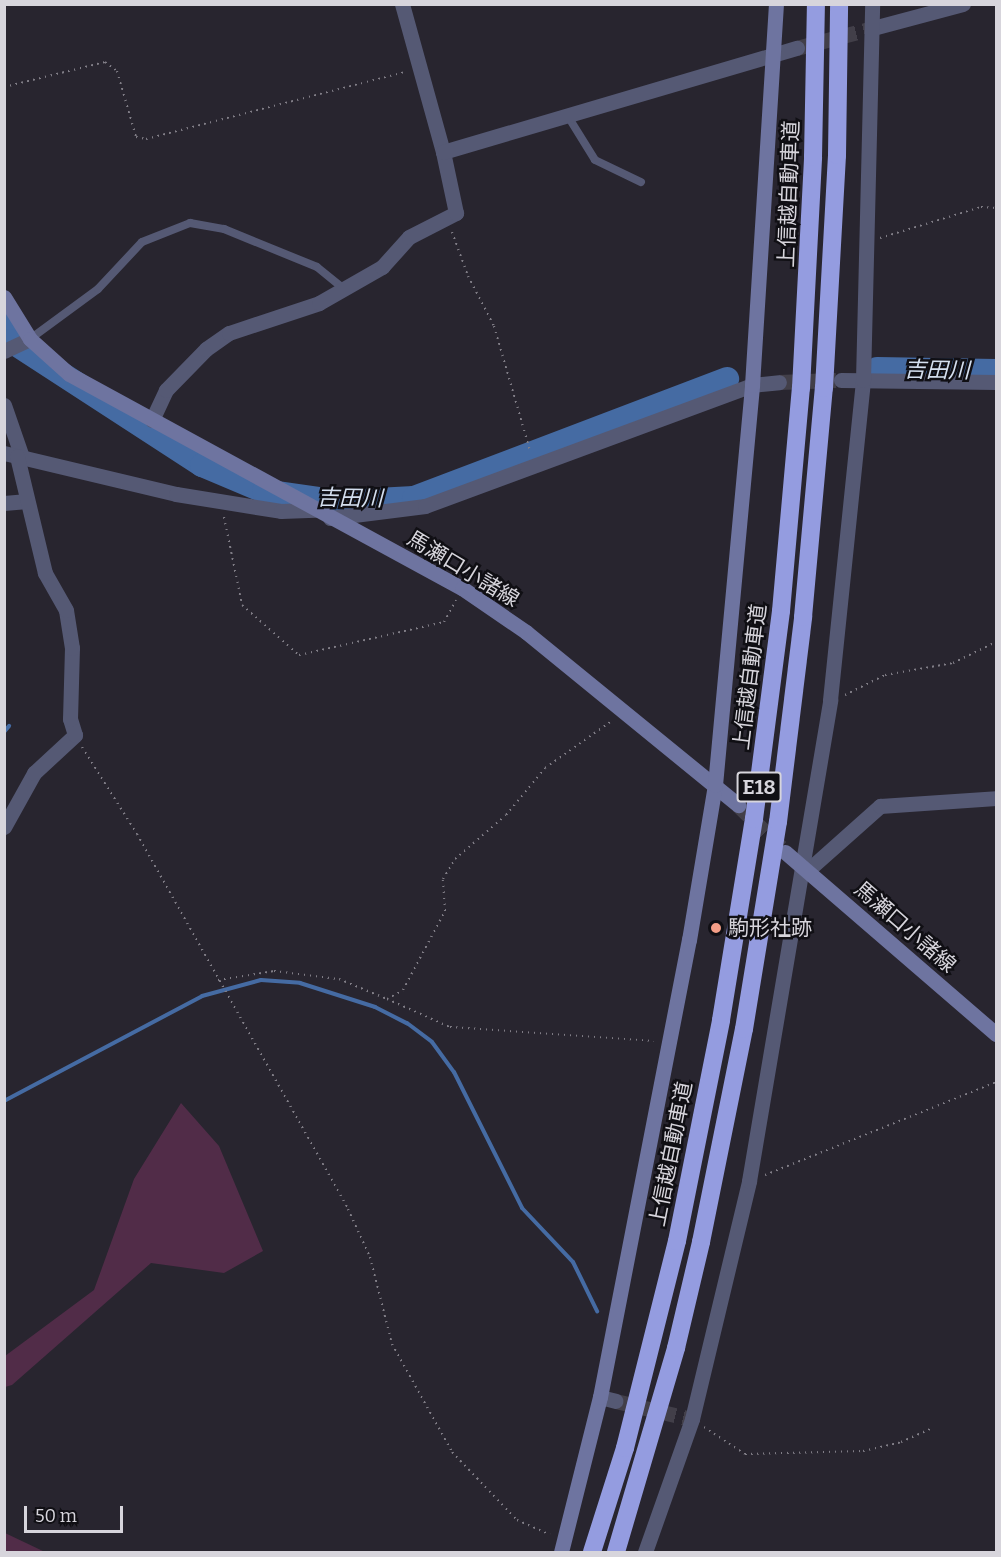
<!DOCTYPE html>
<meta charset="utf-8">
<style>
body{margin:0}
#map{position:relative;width:1001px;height:1557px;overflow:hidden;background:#28252f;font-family:Bitter,"Noto Sans JP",serif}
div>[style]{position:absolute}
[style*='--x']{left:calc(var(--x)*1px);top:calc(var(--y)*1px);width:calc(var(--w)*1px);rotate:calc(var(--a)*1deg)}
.green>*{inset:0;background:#512c48}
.stream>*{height:4px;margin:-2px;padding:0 2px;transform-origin:2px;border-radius:2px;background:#456ba3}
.river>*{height:24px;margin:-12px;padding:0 12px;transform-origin:12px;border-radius:12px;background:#456ba3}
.street-tunnel>*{height:15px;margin-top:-7.5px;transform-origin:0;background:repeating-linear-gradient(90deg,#423f49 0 15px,transparent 0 23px)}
.secondary-tunnel>*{height:15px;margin-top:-7.5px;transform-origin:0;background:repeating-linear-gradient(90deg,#423f49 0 15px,transparent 0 23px)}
.path>*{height:2px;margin-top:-1px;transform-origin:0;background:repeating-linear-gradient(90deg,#807d86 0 1.5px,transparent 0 6px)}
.lane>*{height:8px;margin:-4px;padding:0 4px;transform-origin:4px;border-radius:4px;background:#555974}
.street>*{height:15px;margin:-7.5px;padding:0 7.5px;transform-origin:7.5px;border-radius:7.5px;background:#555974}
.secondary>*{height:15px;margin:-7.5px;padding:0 7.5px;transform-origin:7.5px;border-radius:7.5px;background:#6e74a0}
.highway>*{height:18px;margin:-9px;padding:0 9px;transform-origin:9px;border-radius:9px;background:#949ce0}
.dots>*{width:16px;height:16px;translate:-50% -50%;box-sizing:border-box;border:3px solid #100f14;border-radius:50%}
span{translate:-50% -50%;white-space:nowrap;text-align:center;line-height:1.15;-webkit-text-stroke:5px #100f14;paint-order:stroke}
.shield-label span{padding:2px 4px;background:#100f14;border:2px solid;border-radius:4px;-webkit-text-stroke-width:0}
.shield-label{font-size:20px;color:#d7d5dc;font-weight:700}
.street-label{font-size:21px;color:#d7d5dc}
.poi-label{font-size:21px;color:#d7d5dc}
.left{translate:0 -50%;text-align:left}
.water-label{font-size:22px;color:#d4dfef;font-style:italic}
.frame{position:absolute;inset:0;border:6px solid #d7d5dc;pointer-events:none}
.scale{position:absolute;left:24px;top:1506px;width:99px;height:27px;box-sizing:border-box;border:3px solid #d7d5dc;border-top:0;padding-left:8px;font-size:18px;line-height:21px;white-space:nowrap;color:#d7d5dc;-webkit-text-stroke:4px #100f14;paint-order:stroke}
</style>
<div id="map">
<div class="green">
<i style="clip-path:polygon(181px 1103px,219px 1146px,263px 1251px,224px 1273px,151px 1263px,12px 1385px,5px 1387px,5px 1356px,94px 1290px,134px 1179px)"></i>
<i style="clip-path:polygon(4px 1533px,5px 1533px,45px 1552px,5px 1552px)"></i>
</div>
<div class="stream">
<i style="--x:4;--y:732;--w:8;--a:-50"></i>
<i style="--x:4;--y:1101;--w:224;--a:-27.9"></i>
<i style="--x:202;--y:996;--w:61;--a:-15.2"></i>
<i style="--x:261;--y:980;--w:39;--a:4"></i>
<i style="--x:300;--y:983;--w:79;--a:17.7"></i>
<i style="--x:375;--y:1007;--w:36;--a:27"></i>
<i style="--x:407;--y:1023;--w:31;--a:37"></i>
<i style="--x:432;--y:1042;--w:37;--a:54"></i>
<i style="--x:454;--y:1072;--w:152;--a:63.4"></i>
<i style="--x:522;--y:1208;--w:74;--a:46.6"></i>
<i style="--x:573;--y:1262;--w:55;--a:63.9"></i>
</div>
<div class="river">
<i style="--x:4;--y:324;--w:18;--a:68"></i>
<i style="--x:11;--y:341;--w:228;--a:33"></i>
<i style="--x:202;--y:465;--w:67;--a:22.8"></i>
<i style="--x:264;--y:491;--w:76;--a:8.3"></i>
<i style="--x:339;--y:502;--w:75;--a:-3.1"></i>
<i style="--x:414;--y:498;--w:335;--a:-20.8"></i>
<i style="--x:877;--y:369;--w:119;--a:1"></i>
</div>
<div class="street-tunnel">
<i style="--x:797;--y:48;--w:79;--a:-14.7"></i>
<i style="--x:779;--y:382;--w:57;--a:-2"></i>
<i style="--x:616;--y:1401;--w:78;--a:13.3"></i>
</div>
<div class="secondary-tunnel">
<i style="--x:738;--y:805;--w:60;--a:44.3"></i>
</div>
<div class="path">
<i style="--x:4;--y:87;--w:104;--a:-13.9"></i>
<i style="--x:105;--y:62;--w:15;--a:37"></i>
<i style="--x:117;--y:71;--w:69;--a:73.9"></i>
<i style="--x:136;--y:137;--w:10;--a:11"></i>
<i style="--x:146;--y:139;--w:268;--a:-14.5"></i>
<i style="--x:452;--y:232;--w:47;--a:70"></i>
<i style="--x:468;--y:276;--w:56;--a:62.5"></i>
<i style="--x:494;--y:326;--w:130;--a:73.9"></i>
<i style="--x:880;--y:238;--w:106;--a:-17.1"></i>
<i style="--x:981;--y:207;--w:15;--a:4"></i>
<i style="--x:224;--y:517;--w:90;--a:78.4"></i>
<i style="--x:242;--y:605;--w:76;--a:41.3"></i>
<i style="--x:299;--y:655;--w:149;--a:-12.8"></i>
<i style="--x:444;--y:622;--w:25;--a:-61"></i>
<i style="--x:845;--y:695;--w:45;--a:-26.6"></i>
<i style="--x:885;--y:675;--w:69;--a:-10"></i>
<i style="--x:953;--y:663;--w:48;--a:-26"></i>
<i style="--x:82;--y:747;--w:103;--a:57.7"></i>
<i style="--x:137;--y:834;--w:430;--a:60.6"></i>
<i style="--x:348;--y:1209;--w:53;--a:65.4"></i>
<i style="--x:370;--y:1257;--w:90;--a:75.8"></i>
<i style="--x:392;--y:1344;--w:124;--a:60.9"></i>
<i style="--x:452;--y:1452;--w:94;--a:46.3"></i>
<i style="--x:517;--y:1520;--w:36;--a:24"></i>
<i style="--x:218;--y:980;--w:57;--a:-9.1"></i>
<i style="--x:274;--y:971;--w:65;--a:7"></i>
<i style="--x:339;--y:979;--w:52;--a:22.6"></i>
<i style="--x:387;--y:999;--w:18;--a:-29"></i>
<i style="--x:403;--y:990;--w:89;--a:-62"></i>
<i style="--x:445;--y:911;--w:32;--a:-94"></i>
<i style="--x:443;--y:879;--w:23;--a:-59"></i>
<i style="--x:455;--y:859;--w:67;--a:-40.8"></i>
<i style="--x:506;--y:815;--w:61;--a:-50.3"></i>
<i style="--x:545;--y:768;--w:83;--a:-35.2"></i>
<i style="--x:387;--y:999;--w:69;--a:24"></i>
<i style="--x:450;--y:1027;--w:204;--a:3.9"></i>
<i style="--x:765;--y:1175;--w:249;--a:-21.9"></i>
<i style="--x:704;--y:1427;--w:49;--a:33.4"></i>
<i style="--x:745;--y:1454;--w:118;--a:-1.5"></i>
<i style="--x:863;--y:1451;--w:39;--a:-13"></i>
<i style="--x:901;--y:1442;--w:35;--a:-24"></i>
</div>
<div class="lane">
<i style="--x:569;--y:118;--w:49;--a:58.2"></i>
<i style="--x:595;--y:160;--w:51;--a:25.6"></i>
<i style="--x:30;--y:339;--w:84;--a:-36.3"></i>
<i style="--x:98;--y:289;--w:64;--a:-46.9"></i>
<i style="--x:142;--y:242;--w:52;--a:-21.6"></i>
<i style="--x:190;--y:223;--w:35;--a:10"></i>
<i style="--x:224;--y:229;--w:100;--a:22.2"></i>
<i style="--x:317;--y:267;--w:33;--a:39"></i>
</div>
<div class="street">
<i style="--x:402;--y:4;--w:154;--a:74.5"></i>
<i style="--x:873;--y:28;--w:93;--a:-14.9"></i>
<i style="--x:4;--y:351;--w:29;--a:-25"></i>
<i style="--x:841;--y:380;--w:155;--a:0.7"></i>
<i style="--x:4;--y:405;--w:55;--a:70.9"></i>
<i style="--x:152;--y:420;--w:33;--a:-65"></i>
<i style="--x:166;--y:390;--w:57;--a:-45.7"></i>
<i style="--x:206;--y:349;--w:28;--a:-35"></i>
<i style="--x:229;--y:333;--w:95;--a:-18.4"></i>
<i style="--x:319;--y:303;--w:73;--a:-29.7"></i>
<i style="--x:382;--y:267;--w:40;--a:-48"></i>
<i style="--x:409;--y:237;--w:53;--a:-27.1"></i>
<i style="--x:456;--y:213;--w:62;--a:-102"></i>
<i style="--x:443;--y:152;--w:369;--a:-16.4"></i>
<i style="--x:4;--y:453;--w:177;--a:13.4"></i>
<i style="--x:176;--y:494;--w:106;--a:9.2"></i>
<i style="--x:281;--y:511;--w:34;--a:-2"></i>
<i style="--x:4;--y:503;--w:23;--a:-5"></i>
<i style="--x:330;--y:518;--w:96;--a:-7.2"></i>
<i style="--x:425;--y:506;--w:349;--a:-20.3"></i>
<i style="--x:752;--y:385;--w:27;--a:-6"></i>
<i style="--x:4;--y:827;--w:62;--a:-60.9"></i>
<i style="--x:34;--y:773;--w:56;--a:-42.8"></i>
<i style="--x:75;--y:735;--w:17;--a:-107"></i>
<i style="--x:70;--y:719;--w:71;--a:-88.4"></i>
<i style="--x:72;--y:648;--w:38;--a:-99"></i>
<i style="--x:66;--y:610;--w:43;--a:-119.6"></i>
<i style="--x:45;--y:573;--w:120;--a:-103.5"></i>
<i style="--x:807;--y:871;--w:98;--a:-41.7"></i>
<i style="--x:880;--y:806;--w:116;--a:-3.9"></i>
<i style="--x:600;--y:1397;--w:16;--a:14"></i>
<i style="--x:645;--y:1552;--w:141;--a:-70.5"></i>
<i style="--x:692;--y:1419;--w:245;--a:-76.5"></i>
<i style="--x:749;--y:1181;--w:488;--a:-80.4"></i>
<i style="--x:830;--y:700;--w:322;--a:-84.1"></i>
<i style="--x:863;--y:380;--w:376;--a:-88.6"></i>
</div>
<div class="secondary">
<i style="--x:4;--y:297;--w:49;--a:58.2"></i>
<i style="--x:30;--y:339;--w:52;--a:41.9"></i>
<i style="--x:69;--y:374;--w:447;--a:28.6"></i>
<i style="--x:462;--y:588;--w:78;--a:34.5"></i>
<i style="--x:526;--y:632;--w:274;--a:39.2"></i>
<i style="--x:785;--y:852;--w:279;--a:40.8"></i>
<i style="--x:561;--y:1552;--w:160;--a:-75.9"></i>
<i style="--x:600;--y:1397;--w:466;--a:-79"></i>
<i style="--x:689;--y:940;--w:157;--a:-80.5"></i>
<i style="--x:715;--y:785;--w:402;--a:-84.7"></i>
<i style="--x:752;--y:385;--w:382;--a:-86.4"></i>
</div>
<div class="highway">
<i style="--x:592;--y:1552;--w:109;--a:-72.4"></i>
<i style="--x:625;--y:1448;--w:213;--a:-75.9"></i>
<i style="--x:677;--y:1241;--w:225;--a:-78.7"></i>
<i style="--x:721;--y:1020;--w:204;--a:-80.7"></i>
<i style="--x:754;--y:819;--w:210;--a:-82.6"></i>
<i style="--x:781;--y:611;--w:224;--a:-84.9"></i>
<i style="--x:801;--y:388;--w:231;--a:-87"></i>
<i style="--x:813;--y:157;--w:153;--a:-88.9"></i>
<i style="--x:616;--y:1552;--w:213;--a:-73.6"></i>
<i style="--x:676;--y:1348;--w:109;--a:-76.7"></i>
<i style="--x:701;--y:1242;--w:217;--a:-78.6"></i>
<i style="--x:744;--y:1029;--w:210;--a:-80.7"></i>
<i style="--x:778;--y:822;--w:207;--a:-83"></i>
<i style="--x:803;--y:617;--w:230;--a:-84.8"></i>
<i style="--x:824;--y:388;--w:233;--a:-86.8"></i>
<i style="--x:837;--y:155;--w:151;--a:-89.2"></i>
</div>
<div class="dots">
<i style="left:716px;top:928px;background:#f49e87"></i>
</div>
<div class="shield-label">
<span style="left:759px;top:787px">E18</span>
</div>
<div class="street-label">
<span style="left:789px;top:194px;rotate:-88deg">上信越自動車道</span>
<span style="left:463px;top:569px;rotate:31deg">馬瀬口小諸線</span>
<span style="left:750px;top:677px;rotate:-83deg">上信越自動車道</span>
<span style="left:905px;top:927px;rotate:41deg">馬瀬口小諸線</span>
<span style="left:671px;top:1154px;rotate:-79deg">上信越自動車道</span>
</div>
<div class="poi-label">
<span class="left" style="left:728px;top:928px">駒形社跡</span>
</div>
<div class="water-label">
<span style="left:937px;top:370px;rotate:1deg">吉田川</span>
<span style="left:350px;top:498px;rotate:1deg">吉田川</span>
</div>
<div class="frame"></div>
<div class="scale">50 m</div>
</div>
